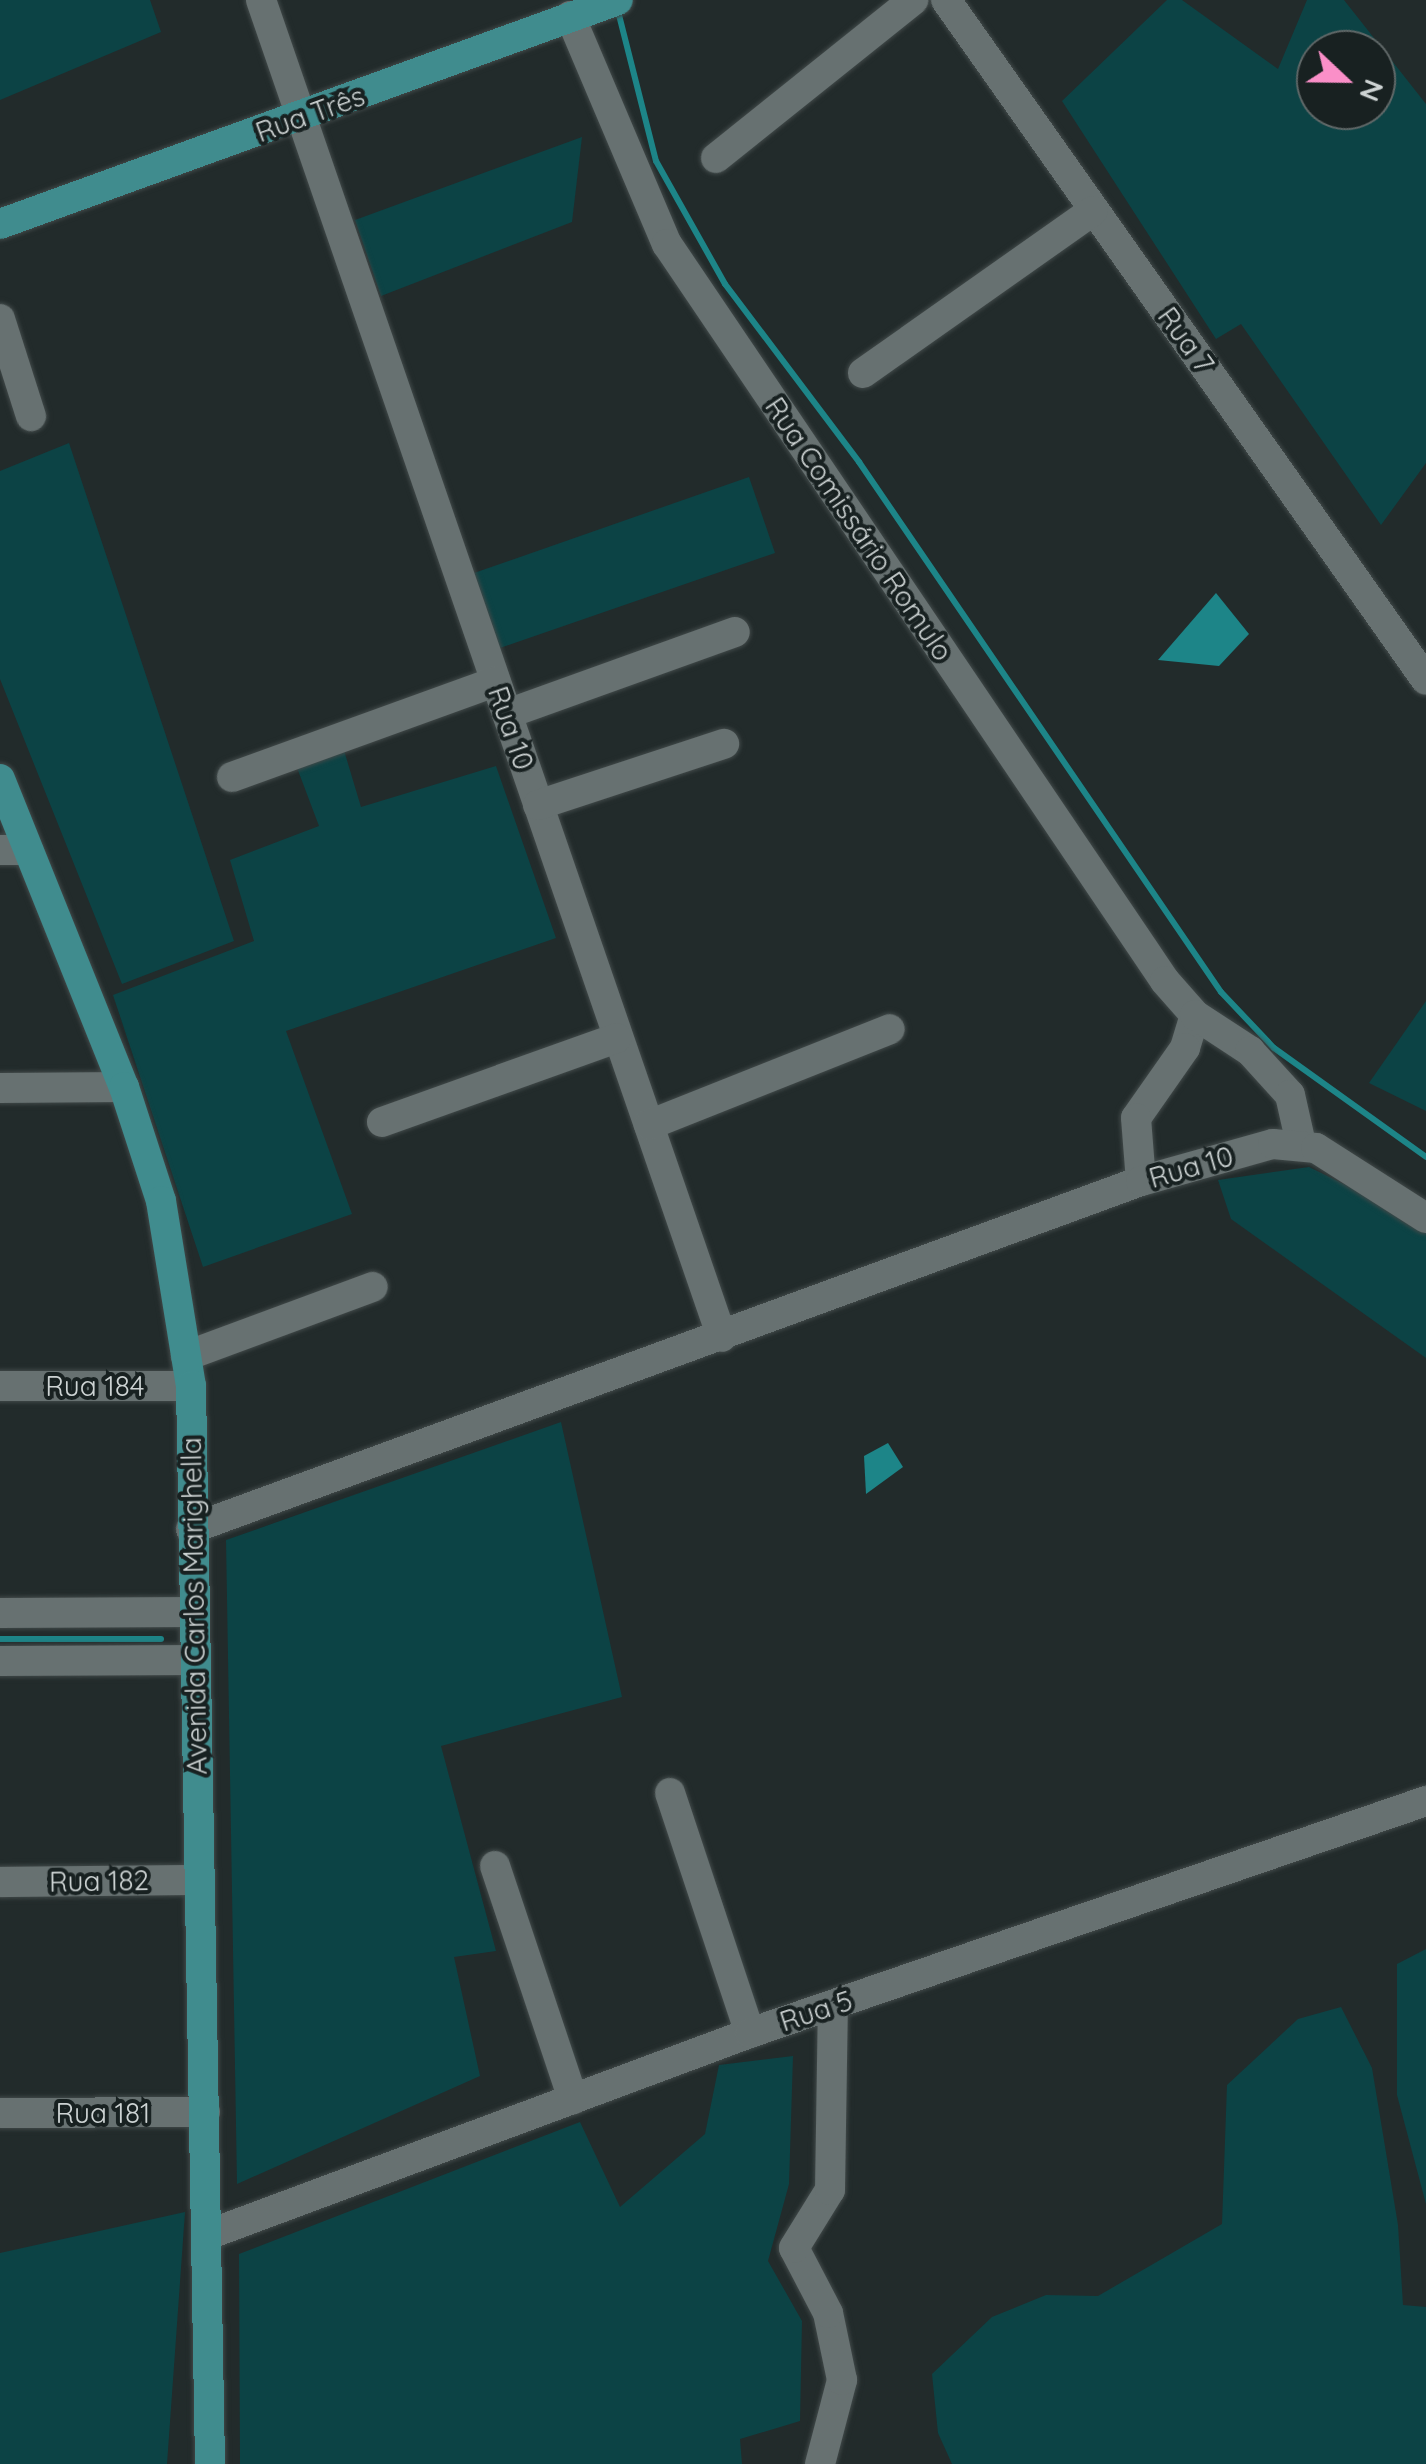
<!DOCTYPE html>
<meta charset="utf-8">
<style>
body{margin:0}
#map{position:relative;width:1426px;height:2464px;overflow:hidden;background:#222b2b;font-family:Quicksand,sans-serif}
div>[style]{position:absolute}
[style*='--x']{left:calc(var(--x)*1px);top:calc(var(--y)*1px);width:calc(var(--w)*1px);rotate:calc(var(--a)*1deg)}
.green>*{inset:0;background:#0c4345}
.water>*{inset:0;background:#1d8588}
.stream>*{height:6px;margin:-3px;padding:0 3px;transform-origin:3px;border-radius:3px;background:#1d8588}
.roads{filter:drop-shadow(0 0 2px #414949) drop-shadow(0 0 2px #414949)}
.minor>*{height:30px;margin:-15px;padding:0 15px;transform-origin:15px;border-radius:15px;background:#677171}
.major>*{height:30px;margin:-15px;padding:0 15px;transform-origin:15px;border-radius:15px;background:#408c8e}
span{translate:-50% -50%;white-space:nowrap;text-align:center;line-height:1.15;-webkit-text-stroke:8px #182121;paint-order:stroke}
.street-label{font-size:28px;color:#cdd3d3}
.north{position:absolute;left:1296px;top:30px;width:100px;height:100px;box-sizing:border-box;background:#182121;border:2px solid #606868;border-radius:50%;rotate:112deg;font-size:28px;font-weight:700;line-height:40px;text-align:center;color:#cdd3d3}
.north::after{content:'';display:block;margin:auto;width:35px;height:45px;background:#fa8fc8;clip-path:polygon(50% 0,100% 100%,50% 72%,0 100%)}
</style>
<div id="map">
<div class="green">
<i style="clip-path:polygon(0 0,150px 0,161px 32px,0 100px)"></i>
<i style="clip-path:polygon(evenodd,1167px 0,1182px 0,1278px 69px,1307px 0,1344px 0,1426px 104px,1426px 463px,1381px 525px,1241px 324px,1216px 339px,1062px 101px,1167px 0,1316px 50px,1376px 50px,1376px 110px,1316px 110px,1316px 50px)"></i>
<i style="clip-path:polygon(582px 137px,572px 222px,381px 296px,355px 220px)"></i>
<i style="clip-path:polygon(69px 443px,234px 941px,122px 984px,0 679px,0 471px)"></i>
<i style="clip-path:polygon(749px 477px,775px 553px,500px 648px,474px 573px)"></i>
<i style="clip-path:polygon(343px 747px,361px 807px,496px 766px,556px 938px,286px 1031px,352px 1214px,203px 1267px,113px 995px,254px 941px,230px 860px,319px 826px,296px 765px)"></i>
<i style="clip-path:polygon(1426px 1001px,1426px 1111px,1369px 1083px)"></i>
<i style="clip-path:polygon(1309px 1167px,1426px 1224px,1426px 1358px,1231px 1219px,1218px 1180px)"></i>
<i style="clip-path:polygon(561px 1422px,622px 1697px,441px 1746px,496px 1951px,454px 1957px,480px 2076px,237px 2184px,226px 1540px)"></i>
<i style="clip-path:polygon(1426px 1949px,1426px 2204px,1397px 2095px,1397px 1964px)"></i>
<i style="clip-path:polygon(1341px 2007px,1372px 2068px,1398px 2225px,1403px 2305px,1426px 2307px,1426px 2464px,952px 2464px,938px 2433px,932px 2374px,992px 2317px,1046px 2295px,1098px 2296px,1222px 2224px,1227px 2085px,1298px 2019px)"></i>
<i style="clip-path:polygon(793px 2056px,789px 2184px,768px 2261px,802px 2321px,800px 2421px,740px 2439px,742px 2464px,240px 2464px,239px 2254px,580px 2122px,620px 2207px,705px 2134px,719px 2065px)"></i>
<i style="clip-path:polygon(185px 2212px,167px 2464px,0 2464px,0 2253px)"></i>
</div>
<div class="water">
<i style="clip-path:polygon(1216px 593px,1249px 634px,1219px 666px,1158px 660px)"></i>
<i style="clip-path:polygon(888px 1443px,903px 1467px,866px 1494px,864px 1456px)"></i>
</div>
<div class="stream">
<i style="--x:618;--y:11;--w:155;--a:75.8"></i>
<i style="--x:656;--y:161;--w:141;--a:60.7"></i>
<i style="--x:725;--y:284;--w:223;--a:53"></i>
<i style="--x:859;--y:462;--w:642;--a:55.67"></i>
<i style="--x:1221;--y:992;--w:77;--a:46.6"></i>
<i style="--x:1274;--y:1048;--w:187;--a:35.6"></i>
<i style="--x:0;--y:1639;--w:161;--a:0"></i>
</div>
<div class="roads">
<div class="minor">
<i style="--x:261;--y:0;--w:1414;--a:70.98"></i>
<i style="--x:946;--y:0;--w:832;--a:54.78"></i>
<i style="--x:570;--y:16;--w:248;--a:67"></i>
<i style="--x:667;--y:244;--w:889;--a:55.95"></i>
<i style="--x:1165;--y:981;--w:45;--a:48.6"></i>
<i style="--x:1195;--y:1015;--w:34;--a:107"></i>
<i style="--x:1185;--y:1048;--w:85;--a:125"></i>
<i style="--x:1136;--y:1118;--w:63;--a:85.5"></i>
<i style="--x:716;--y:158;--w:253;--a:-38.7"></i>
<i style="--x:0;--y:319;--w:102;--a:72.3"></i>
<i style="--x:863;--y:373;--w:281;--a:-35.2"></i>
<i style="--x:507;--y:714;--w:242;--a:-19.8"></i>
<i style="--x:232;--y:777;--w:280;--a:-19.9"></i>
<i style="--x:538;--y:805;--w:196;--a:-18.2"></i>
<i style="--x:0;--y:850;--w:28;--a:0"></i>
<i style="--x:1195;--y:1015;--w:66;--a:33.2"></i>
<i style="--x:1250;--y:1051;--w:59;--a:47.7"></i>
<i style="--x:1290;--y:1095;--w:50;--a:77.3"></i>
<i style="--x:0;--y:1088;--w:124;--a:-0.5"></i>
<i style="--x:382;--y:1122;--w:249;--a:-19.7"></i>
<i style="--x:649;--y:1125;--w:259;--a:-21.7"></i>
<i style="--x:186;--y:1356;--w:199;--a:-20.3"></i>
<i style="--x:0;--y:1386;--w:191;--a:0"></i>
<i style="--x:191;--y:1529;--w:1012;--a:-20.12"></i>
<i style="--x:1141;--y:1181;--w:137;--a:-15.7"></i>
<i style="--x:1273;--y:1144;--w:43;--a:5.3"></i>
<i style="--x:1316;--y:1148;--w:130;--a:32.5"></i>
<i style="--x:0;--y:1613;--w:195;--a:-0.3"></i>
<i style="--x:0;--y:1661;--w:196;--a:-0.3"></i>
<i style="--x:670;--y:1793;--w:253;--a:71.6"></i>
<i style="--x:495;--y:1866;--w:246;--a:71.5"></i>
<i style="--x:0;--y:1882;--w:198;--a:-0.6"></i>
<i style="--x:0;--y:2113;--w:205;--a:-0.3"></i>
<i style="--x:210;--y:2234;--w:576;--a:-20.42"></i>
<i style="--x:750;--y:2033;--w:715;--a:-18.94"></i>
<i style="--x:820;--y:2464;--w:87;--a:-75.3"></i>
<i style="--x:842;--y:2380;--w:68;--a:-101.8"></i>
<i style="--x:828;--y:2313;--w:73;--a:-117.6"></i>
<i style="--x:794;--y:2248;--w:68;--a:-58.2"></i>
<i style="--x:830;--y:2190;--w:185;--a:-89.1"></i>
</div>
<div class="major">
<i style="--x:0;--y:224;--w:657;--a:-19.92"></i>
<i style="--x:0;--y:779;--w:332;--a:68.1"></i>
<i style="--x:124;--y:1087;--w:120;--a:72"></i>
<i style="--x:161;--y:1201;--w:187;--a:80.8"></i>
<i style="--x:191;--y:1386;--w:1078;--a:88.99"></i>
</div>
</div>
<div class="street-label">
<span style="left:310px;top:114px;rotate:-20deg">Rua Três</span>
<span style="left:1186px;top:340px;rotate:54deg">Rua 7</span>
<span style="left:859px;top:529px;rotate:56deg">Rua Comissário Romulo</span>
<span style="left:511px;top:728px;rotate:71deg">Rua 10</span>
<span style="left:1191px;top:1167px;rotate:-16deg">Rua 10</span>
<span style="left:95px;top:1386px">Rua 184</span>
<span style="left:194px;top:1606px;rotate:-91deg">Avenida Carlos Marighella</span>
<span style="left:99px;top:1881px;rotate:-1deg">Rua 182</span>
<span style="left:816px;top:2011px;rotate:-18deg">Rua 5</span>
<span style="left:103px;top:2113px">Rua 181</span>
</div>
<div class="north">N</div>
</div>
